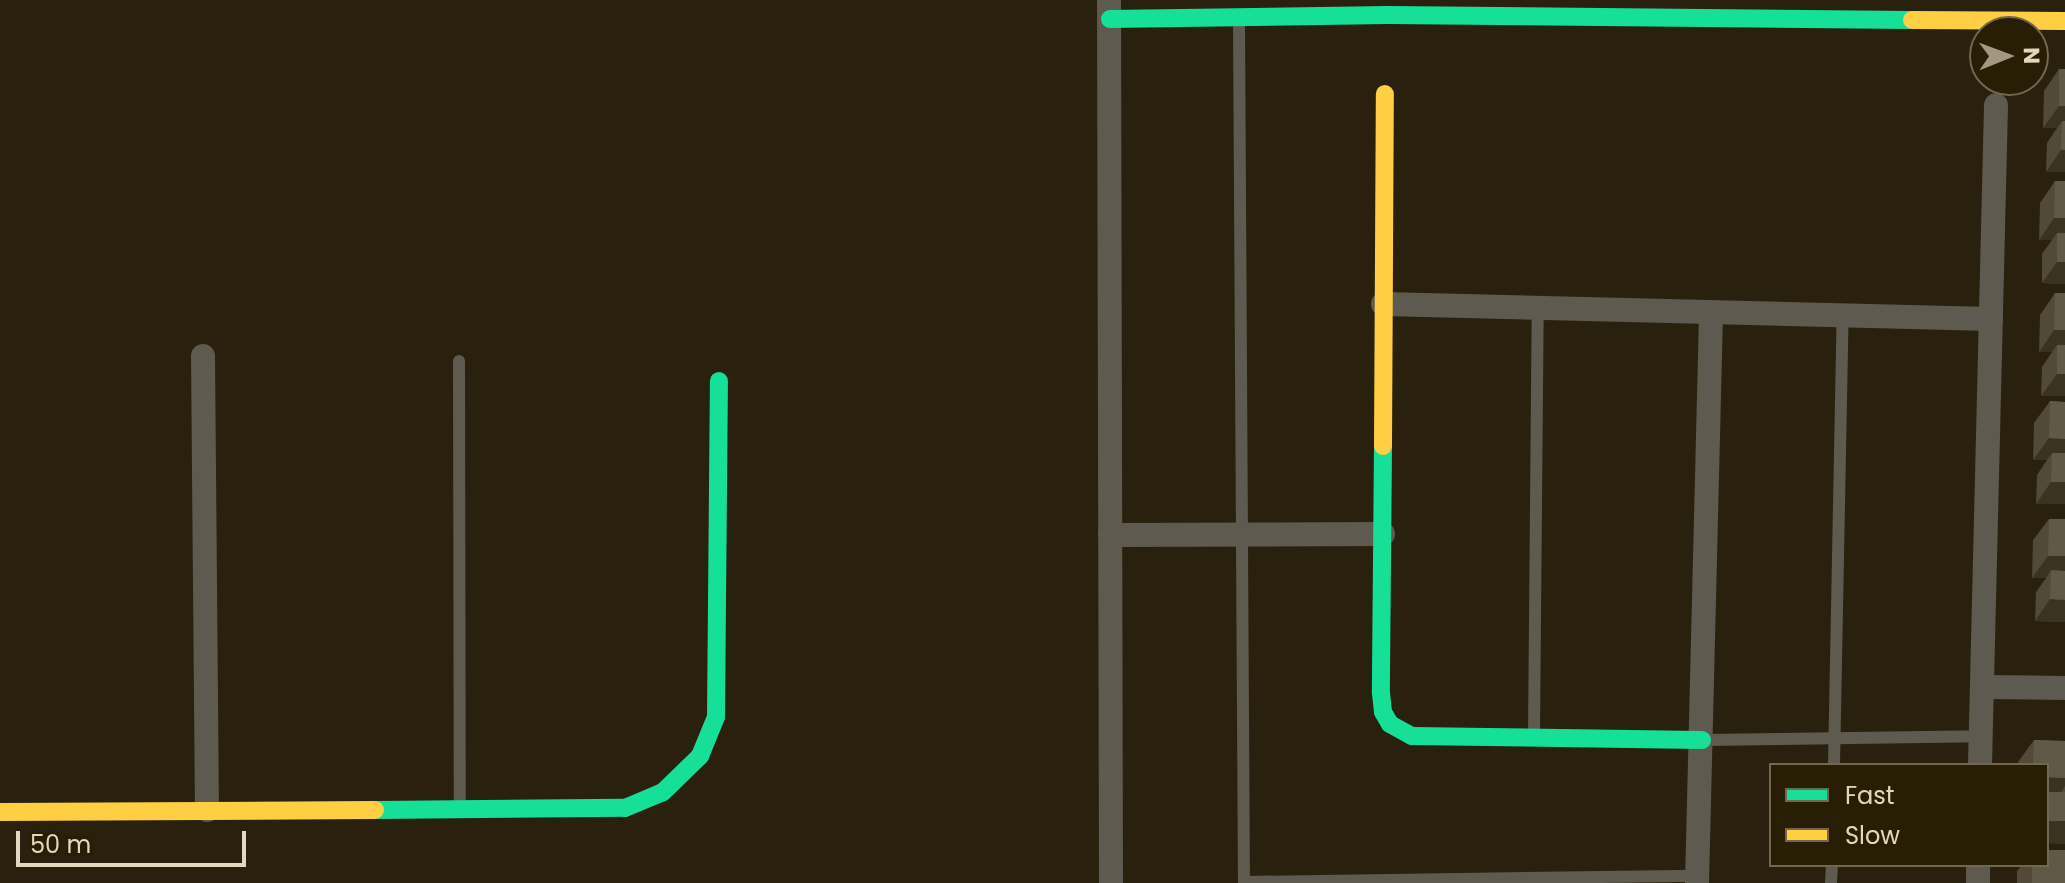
<!DOCTYPE html>
<style>
body{margin:0}
#map{position:relative;width:2065px;height:883px;overflow:hidden;background:#29210e;font-family:Poppins,sans-serif}
div>[style]{position:absolute}
[style*='--x']{left:calc(var(--x)*1px);top:calc(var(--y)*1px);width:calc(var(--w)*1px);rotate:calc(var(--a)*1deg)}
.lane>*{height:12px;margin:-6px;padding:0 6px;transform-origin:6px;border-radius:6px;background:#5f5a4f}
.street>*{height:24px;margin:-12px;padding:0 12px;transform-origin:12px;border-radius:12px;background:#5f5a4f}
.fast>*{height:18px;margin:-9px;padding:0 9px;transform-origin:9px;border-radius:9px;background:#16e098}
.slow>*{height:18px;margin:-9px;padding:0 9px;transform-origin:9px;border-radius:9px;background:#ffcf43}
.wall>*{inset:0;background:#514a39}
.shaded-wall>*{inset:0;background:#3a3322}
.building>*{inset:0;background:#615948}
span{translate:-50% -50%;white-space:nowrap;text-align:center;line-height:1.15;-webkit-text-stroke:7px #281d05;paint-order:stroke}
.legend{position:absolute;left:1769px;top:763px;width:280px;height:104px;box-sizing:border-box;background:#281d05;border:2px solid #736750;margin:0;padding:10px 14px;list-style:none;font-size:24px;color:#e4d7c0}
.legend li{display:flex;align-items:center;gap:16px;height:40px}
.legend b{width:40px;border:2px solid #736750}
.north{position:absolute;left:1969px;top:16px;width:80px;height:80px;box-sizing:border-box;background:#281d05;border:2px solid #736750;border-radius:50%;rotate:89deg;font-size:22px;font-weight:700;line-height:32px;text-align:center;color:#e4d7c0}
.north::after{content:'';display:block;margin:auto;width:28px;height:36px;background:#a39782;clip-path:polygon(50% 0,100% 100%,50% 72%,0 100%)}
.scale{position:absolute;left:16px;top:831px;width:230px;height:36px;box-sizing:border-box;border:4px solid #e4d7c0;border-top:0;padding-left:10px;font-size:24px;line-height:28px;white-space:nowrap;color:#e4d7c0;-webkit-text-stroke:6px #281d05;paint-order:stroke}
</style>
<div id="map">
<div class="lane">
<i style="--x:1239;--y:21;--w:862;--a:89.67"></i>
<i style="--x:459;--y:361;--w:447;--a:89.9"></i>
<i style="--x:1534;--y:734;--w:426;--a:-89.5"></i>
<i style="--x:1705;--y:740;--w:276;--a:-0.8"></i>
<i style="--x:1834;--y:765;--w:450;--a:-88.9"></i>
<i style="--x:1244;--y:882;--w:453;--a:-0.8"></i>
<i style="--x:1831;--y:883;--w:18;--a:-87"></i>
</div>
<div class="street">
<i style="--x:1109;--y:0;--w:883;--a:89.87"></i>
<i style="--x:1383;--y:304;--w:608;--a:1.41"></i>
<i style="--x:203;--y:356;--w:454;--a:89.5"></i>
<i style="--x:1110;--y:535;--w:273;--a:-0.2"></i>
<i style="--x:1983;--y:687;--w:82;--a:0.7"></i>
<i style="--x:1980;--y:765;--w:660;--a:-88.61"></i>
<i style="--x:1697;--y:883;--w:570;--a:-88.59"></i>
<i style="--x:1978;--y:883;--w:18;--a:-90"></i>
</div>
<div class="fast">
<i style="--x:1110;--y:19;--w:278;--a:-0.8"></i>
<i style="--x:1388;--y:15;--w:524;--a:0.55"></i>
<i style="--x:1383;--y:446;--w:247;--a:90.5"></i>
<i style="--x:1381;--y:693;--w:19;--a:84"></i>
<i style="--x:1383;--y:712;--w:14;--a:60"></i>
<i style="--x:1390;--y:724;--w:25;--a:29"></i>
<i style="--x:1412;--y:736;--w:290;--a:0.8"></i>
<i style="--x:375;--y:810;--w:250;--a:-0.5"></i>
<i style="--x:625;--y:808;--w:41;--a:-22.8"></i>
<i style="--x:663;--y:792;--w:52;--a:-44.2"></i>
<i style="--x:700;--y:756;--w:42;--a:-67.7"></i>
<i style="--x:716;--y:717;--w:336;--a:-89.5"></i>
</div>
<div class="slow">
<i style="--x:1912;--y:20;--w:153;--a:0.4"></i>
<i style="--x:1383;--y:446;--w:352;--a:-89.7"></i>
<i style="--x:0;--y:812;--w:375;--a:-0.3"></i>
</div>
<div class="wall">
<i style="clip-path:polygon(2059px 69px,2065px 172px,2046px 172px,2047px 143px,2057px 128px,2043px 128px,2044px 91px)"></i>
<i style="clip-path:polygon(2055px 181px,2065px 181px,2065px 284px,2042px 283px,2042px 254px,2052px 240px,2039px 240px,2040px 203px)"></i>
<i style="clip-path:polygon(2055px 293px,2065px 396px,2041px 396px,2042px 367px,2052px 352px,2039px 352px,2040px 315px)"></i>
<i style="clip-path:polygon(2050px 401px,2065px 402px,2065px 504px,2036px 504px,2037px 475px,2047px 460px,2033px 460px,2034px 423px)"></i>
<i style="clip-path:polygon(2049px 519px,2065px 622px,2035px 621px,2036px 592px,2046px 578px,2032px 578px,2033px 540px)"></i>
<i style="clip-path:polygon(2034px 740px,2065px 741px,2065px 844px,2047px 843px,2047px 765px,2018px 765px,2018px 762px)"></i>
<i style="clip-path:polygon(2022px 865px,2047px 865px,2065px 883px,2017px 883px,2017px 871px)"></i>
</div>
<div class="shaded-wall">
<i style="clip-path:polygon(2059px 106px,2065px 106px,2065px 128px,2062px 121px,2057px 128px,2043px 128px)"></i>
<i style="clip-path:polygon(2061px 150px,2065px 150px,2065px 172px,2046px 172px)"></i>
<i style="clip-path:polygon(2054px 218px,2065px 218px,2065px 240px,2057px 233px,2052px 240px,2039px 240px)"></i>
<i style="clip-path:polygon(2057px 262px,2065px 262px,2065px 284px,2042px 283px)"></i>
<i style="clip-path:polygon(2054px 330px,2065px 330px,2065px 353px,2057px 345px,2052px 352px,2039px 352px)"></i>
<i style="clip-path:polygon(2057px 374px,2065px 374px,2065px 396px,2041px 396px)"></i>
<i style="clip-path:polygon(2049px 438px,2065px 439px,2065px 461px,2052px 453px,2047px 460px,2033px 460px)"></i>
<i style="clip-path:polygon(2051px 482px,2065px 482px,2065px 504px,2036px 504px)"></i>
<i style="clip-path:polygon(2048px 556px,2065px 556px,2065px 578px,2051px 570px,2046px 578px,2032px 578px)"></i>
<i style="clip-path:polygon(2050px 599px,2065px 600px,2065px 622px,2035px 621px)"></i>
<i style="clip-path:polygon(2047px 777px,2065px 778px,2065px 786px,2056px 800px,2047px 799px)"></i>
<i style="clip-path:polygon(2047px 821px,2065px 821px,2065px 844px,2047px 843px)"></i>
</div>
<div class="building">
<i style="clip-path:polygon(2059px 69px,2065px 69px,2065px 106px,2059px 106px)"></i>
<i style="clip-path:polygon(2062px 121px,2065px 121px,2065px 150px,2061px 150px)"></i>
<i style="clip-path:polygon(2055px 181px,2065px 181px,2065px 218px,2054px 218px)"></i>
<i style="clip-path:polygon(2057px 233px,2065px 233px,2065px 262px,2057px 262px)"></i>
<i style="clip-path:polygon(2055px 293px,2065px 293px,2065px 330px,2054px 330px)"></i>
<i style="clip-path:polygon(2057px 345px,2065px 345px,2065px 374px,2057px 374px)"></i>
<i style="clip-path:polygon(2050px 401px,2065px 402px,2065px 439px,2049px 438px)"></i>
<i style="clip-path:polygon(2052px 453px,2065px 453px,2065px 482px,2051px 482px)"></i>
<i style="clip-path:polygon(2049px 519px,2065px 519px,2065px 556px,2048px 556px)"></i>
<i style="clip-path:polygon(2051px 570px,2065px 571px,2065px 600px,2050px 599px)"></i>
<i style="clip-path:polygon(2034px 740px,2065px 741px,2065px 778px,2047px 777px,2047px 765px,2033px 765px)"></i>
<i style="clip-path:polygon(2047px 792px,2065px 792px,2065px 821px,2047px 821px)"></i>
<i style="clip-path:polygon(2047px 850px,2065px 850px,2065px 883px,2032px 883px,2032px 865px,2047px 865px)"></i>
</div>
<ul class="legend">
<li><b style="height:10px;background:#16e098"></b>Fast</li>
<li><b style="height:10px;background:#ffcf43"></b>Slow</li>
</ul>
<div class="north">N</div>
<div class="scale">50 m</div>
</div>
